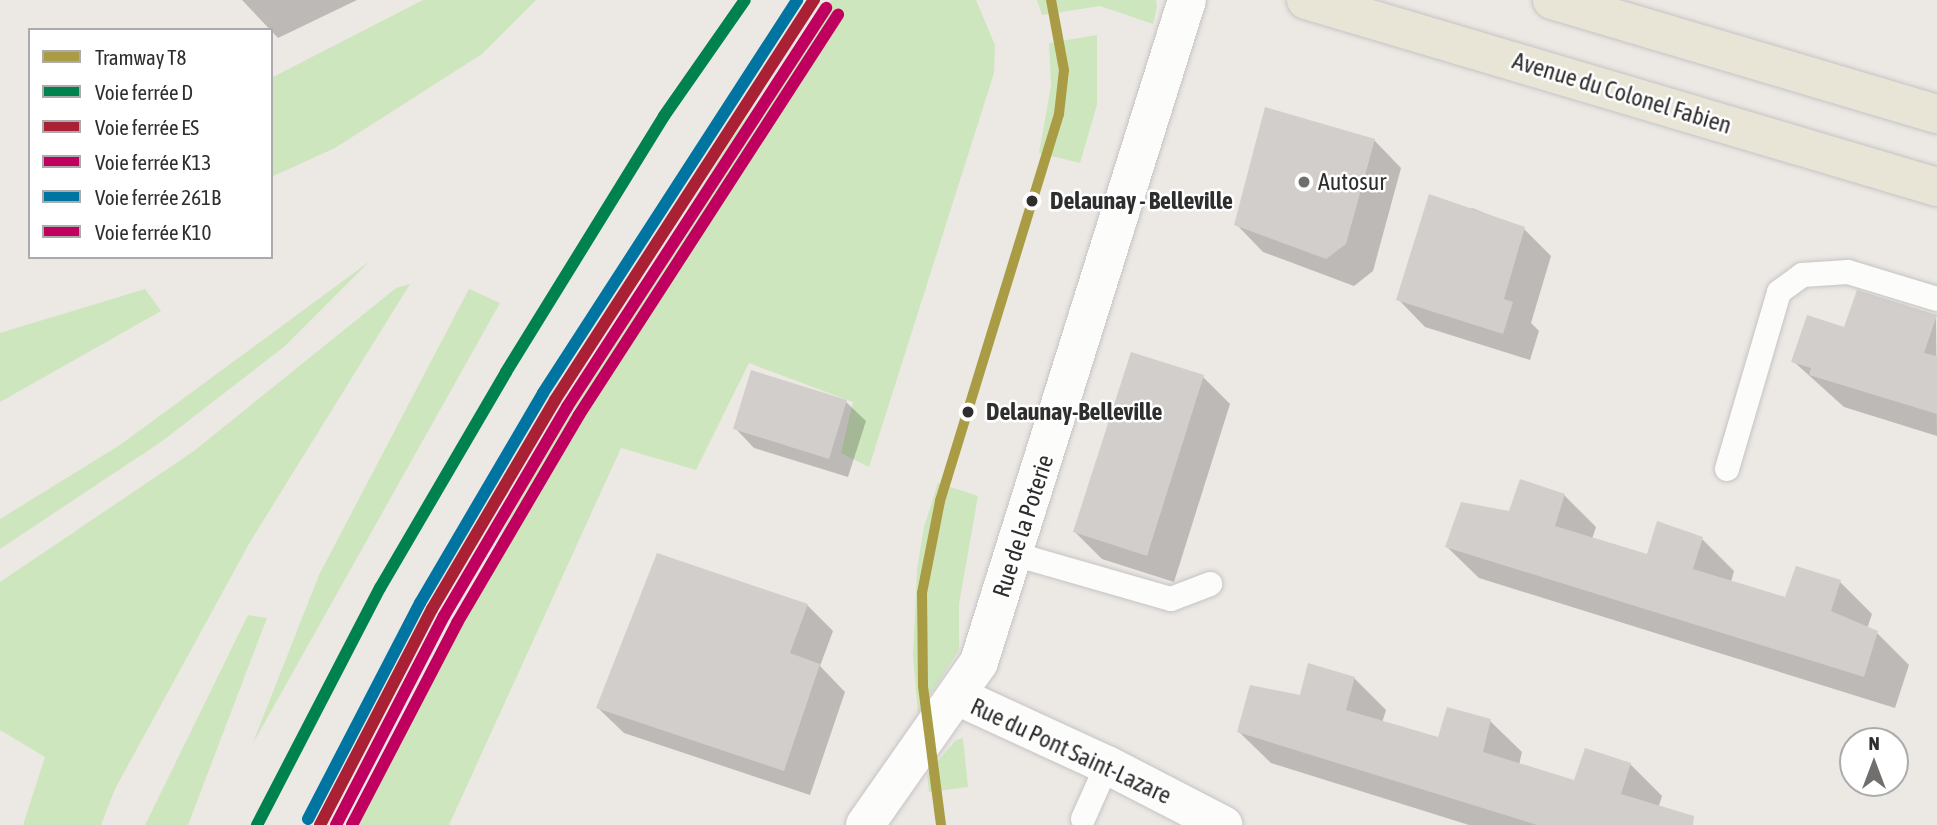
<!DOCTYPE html>
<meta charset="utf-8">
<style>
body{margin:0}
#map{position:relative;width:1937px;height:825px;overflow:hidden;background:#ece8e4;font-family:"Asap Condensed",sans-serif}
div>[style]{position:absolute}
[style*='--x']{left:calc(var(--x)*1px);top:calc(var(--y)*1px);width:calc(var(--w)*1px);rotate:calc(var(--a)*1deg)}
.green>*{inset:0;background:#cee6be}
.shadow>*{inset:0;background:#0003}
.building>*{inset:0;background:#d1cecb}
.roads{filter:drop-shadow(0 0 2px #c5c4c5) drop-shadow(0 0 2px #c5c4c5)}
.lane>*{height:24px;margin:-12px;padding:0 12px;transform-origin:12px;border-radius:12px;background:#fcfcfb}
.street>*{height:38px;margin:-19px;padding:0 19px;transform-origin:19px;border-radius:19px;background:#fcfcfb}
.primary>*{height:38px;margin:-19px;padding:0 19px;transform-origin:19px;border-radius:19px;background:#e8e4d6}
.rail-1>*{height:12px;margin:-6px;padding:0 6px;transform-origin:6px;border-radius:6px;background:#00824e}
.rail-2>*{height:12px;margin:-6px;padding:0 6px;transform-origin:6px;border-radius:6px;background:#aa2135}
.rail-3>*{height:12px;margin:-6px;padding:0 6px;transform-origin:6px;border-radius:6px;background:#bf005f}
.rail-4>*{height:12px;margin:-6px;padding:0 6px;transform-origin:6px;border-radius:6px;background:#0075a1}
.rail-5>*{height:12px;margin:-6px;padding:0 6px;transform-origin:6px;border-radius:6px;background:#bf005f}
.tram-1>*{height:10px;margin:-5px;padding:0 5px;transform-origin:5px;border-radius:5px;background:#aa9c44}
.dots>*{width:19px;height:19px;translate:-50% -50%;box-sizing:border-box;border:4px solid #fff;border-radius:50%}
span{translate:-50% -50%;white-space:nowrap;text-align:center;line-height:1.15;-webkit-text-stroke:5px #fff;paint-order:stroke}
.street-label{font-size:24px;color:#2e2e2e}
.poi-label{font-size:24px;color:#2e2e2e}
.left{translate:0 -50%;text-align:left}
.stop-label{font-size:24px;color:#2e2e2e;font-weight:700}
.legend{position:absolute;left:28px;top:28px;width:245px;height:231px;box-sizing:border-box;background:#fff;border:2px solid #ababab;margin:0;padding:9px 12px;list-style:none;font-size:21px;color:#2e2e2e}
.legend li{display:flex;align-items:center;gap:14px;height:35px}
.legend b{width:35px;border:2px solid #ababab}
.north{position:absolute;left:1839px;top:727px;width:70px;height:70px;box-sizing:border-box;background:#fff;border:2px solid #ababab;border-radius:50%;rotate:0deg;font-size:19px;font-weight:700;line-height:28px;text-align:center;color:#2e2e2e}
.north::after{content:'';display:block;margin:auto;width:24px;height:32px;background:#706f6e;clip-path:polygon(50% 0,100% 100%,50% 72%,0 100%)}
</style>
<div id="map">
<div class="green">
<i style="clip-path:polygon(423px 0,536px 0,482px 54px,335px 148px,271px 177px,271px 78px)"></i>
<i style="clip-path:polygon(831px 0,976px 0,995px 45px,994px 73px,869px 467px,841px 453px,853px 402px,749px 363px,696px 470px,621px 448px,449px 825px,352px 825px,570px 400px,734px 135px)"></i>
<i style="clip-path:polygon(1037px 0,1156px 0,1157px 7px,1153px 24px,1100px 6px,1042px 15px)"></i>
<i style="clip-path:polygon(1097px 35px,1097px 105px,1080px 163px,1039px 153px,1051px 86px,1049px 43px)"></i>
<i style="clip-path:polygon(370px 261px,285px 346px,161px 442px,0 549px,0 519px,120px 445px)"></i>
<i style="clip-path:polygon(410px 284px,250px 542px,115px 789px,101px 825px,23px 825px,45px 757px,0 730px,0 582px,194px 451px,396px 288px)"></i>
<i style="clip-path:polygon(145px 289px,161px 311px,0 402px,0 333px)"></i>
<i style="clip-path:polygon(469px 289px,500px 303px,252px 745px,319px 575px)"></i>
<i style="clip-path:polygon(938px 483px,978px 496px,959px 604px,959px 650px,918px 714px,913px 655px,917px 570px,924px 527px)"></i>
<i style="clip-path:polygon(248px 615px,267px 618px,188px 825px,145px 825px)"></i>
<i style="clip-path:polygon(963px 738px,968px 787px,929px 792px,927px 774px,956px 740px)"></i>
</div>
<div class="shadow">
<i style="clip-path:polygon(242px 0,357px 0,278px 38px)"></i>
<i style="clip-path:polygon(1374px 140px,1401px 168px,1373px 271px,1354px 286px,1263px 252px,1236px 224px)"></i>
<i style="clip-path:polygon(1472px 208px,1524px 229px,1551px 256px,1531px 323px,1539px 331px,1530px 360px,1425px 327px,1398px 299px)"></i>
<i style="clip-path:polygon(1936px 316px,1937px 436px,1844px 407px,1793px 361px,1845px 329px)"></i>
<i style="clip-path:polygon(1203px 377px,1230px 404px,1174px 582px,1102px 559px,1075px 532px)"></i>
<i style="clip-path:polygon(846px 402px,866px 421px,848px 477px,754px 448px,735px 428px)"></i>
<i style="clip-path:polygon(1564px 495px,1596px 527px,1592px 539px,1648px 556px,1702px 539px,1734px 571px,1731px 582px,1786px 599px,1840px 582px,1872px 614px,1867px 629px,1877px 633px,1909px 665px,1895px 708px,1479px 578px,1447px 547px,1511px 513px)"></i>
<i style="clip-path:polygon(807px 605px,833px 631px,820px 666px,845px 692px,810px 795px,624px 733px,598px 708px)"></i>
<i style="clip-path:polygon(1354px 678px,1386px 710px,1382px 723px,1439px 740px,1490px 721px,1522px 752px,1519px 765px,1575px 783px,1630px 764px,1662px 796px,1657px 812px,1677px 825px,1469px 825px,1271px 763px,1239px 732px,1301px 697px)"></i>
</div>
<div class="building">
<i style="clip-path:polygon(1265px 107px,1375px 139px,1346px 244px,1326px 259px,1234px 225px)"></i>
<i style="clip-path:polygon(1429px 194px,1525px 227px,1504px 299px,1513px 302px,1503px 334px,1396px 300px)"></i>
<i style="clip-path:polygon(1857px 290px,1937px 315px,1924px 353px,1937px 356px,1937px 414px,1809px 375px,1811px 368px,1791px 362px,1807px 315px,1844px 327px)"></i>
<i style="clip-path:polygon(1131px 352px,1204px 375px,1147px 556px,1073px 532px)"></i>
<i style="clip-path:polygon(751px 370px,847px 400px,829px 459px,733px 429px)"></i>
<i style="clip-path:polygon(1520px 479px,1565px 494px,1555px 526px,1647px 554px,1657px 521px,1703px 537px,1693px 569px,1785px 597px,1796px 566px,1841px 580px,1831px 611px,1878px 631px,1864px 677px,1445px 547px,1461px 502px,1509px 511px)"></i>
<i style="clip-path:polygon(657px 553px,808px 604px,790px 653px,820px 664px,784px 771px,596px 708px)"></i>
<i style="clip-path:polygon(1308px 663px,1355px 677px,1346px 710px,1438px 737px,1447px 707px,1491px 719px,1483px 752px,1574px 780px,1585px 748px,1631px 763px,1621px 794px,1694px 816px,1693px 825px,1537px 825px,1237px 732px,1250px 685px,1300px 695px)"></i>
</div>
<div class="roads">
<div class="lane">
<i style="--x:1727;--y:469;--w:184;--a:-73.6"></i>
<i style="--x:1779;--y:292;--w:29;--a:-36"></i>
<i style="--x:1802;--y:275;--w:46;--a:-3.7"></i>
<i style="--x:1848;--y:272;--w:93;--a:16.9"></i>
<i style="--x:1014;--y:554;--w:163;--a:16"></i>
<i style="--x:1171;--y:599;--w:42;--a:-21"></i>
<i style="--x:1083;--y:819;--w:59;--a:-66"></i>
</div>
<div class="street">
<i style="--x:957;--y:696;--w:165;--a:24.7"></i>
<i style="--x:1107;--y:765;--w:131;--a:27.3"></i>
<i style="--x:865;--y:825;--w:199;--a:-55"></i>
<i style="--x:979;--y:662;--w:694;--a:-72.56"></i>
</div>
<div class="primary">
<i style="--x:1306;--y:0;--w:658;--a:16.51"></i>
<i style="--x:1552;--y:0;--w:402;--a:16.5"></i>
</div>
</div>
<div class="rail-1">
<i style="--x:257;--y:825;--w:267;--a:-62.6"></i>
<i style="--x:380;--y:588;--w:250;--a:-59.7"></i>
<i style="--x:506;--y:372;--w:301;--a:-58.3"></i>
<i style="--x:664;--y:116;--w:141;--a:-55.1"></i>
</div>
<div class="rail-2">
<i style="--x:320;--y:825;--w:243;--a:-62.6"></i>
<i style="--x:432;--y:609;--w:243;--a:-59.5"></i>
<i style="--x:555;--y:400;--w:477;--a:-57.1"></i>
</div>
<div class="rail-3">
<i style="--x:336;--y:825;--w:235;--a:-62.7"></i>
<i style="--x:444;--y:616;--w:243;--a:-59.5"></i>
<i style="--x:567;--y:407;--w:476;--a:-57"></i>
</div>
<div class="rail-4">
<i style="--x:308;--y:819;--w:243;--a:-62.6"></i>
<i style="--x:420;--y:603;--w:243;--a:-59.6"></i>
<i style="--x:543;--y:393;--w:468;--a:-57.1"></i>
</div>
<div class="rail-5">
<i style="--x:352;--y:825;--w:228;--a:-62.5"></i>
<i style="--x:457;--y:623;--w:241;--a:-59.6"></i>
<i style="--x:579;--y:415;--w:477;--a:-57.1"></i>
</div>
<div class="tram-1">
<i style="--x:941;--y:825;--w:140;--a:-97.4"></i>
<i style="--x:923;--y:686;--w:93;--a:-90.6"></i>
<i style="--x:922;--y:593;--w:94;--a:-78.9"></i>
<i style="--x:940;--y:501;--w:405;--a:-72.9"></i>
<i style="--x:1059;--y:114;--w:44;--a:-83.5"></i>
<i style="--x:1064;--y:70;--w:71;--a:-100.5"></i>
</div>
<div class="dots">
<i style="left:1304px;top:182px;background:#706f6e"></i>
<i style="left:1032px;top:201px;background:#2e2e2e"></i>
<i style="left:968px;top:412px;background:#2e2e2e"></i>
</div>
<div class="street-label">
<span style="left:1622px;top:93px;rotate:17deg">Avenue du Colonel Fabien</span>
<span style="left:1023px;top:526px;rotate:-72deg">Rue de la Poterie</span>
<span style="left:1071px;top:751px;rotate:25deg">Rue du Pont Saint-Lazare</span>
</div>
<div class="poi-label">
<span class="left" style="left:1318px;top:182px">Autosur</span>
</div>
<div class="stop-label">
<span class="left" style="left:1050px;top:201px">Delaunay - Belleville</span>
<span class="left" style="left:986px;top:412px">Delaunay-Belleville</span>
</div>
<ul class="legend">
<li><b style="height:9px;background:#aa9c44"></b>Tramway T8</li>
<li><b style="height:9px;background:#00824e"></b>Voie ferrée D</li>
<li><b style="height:9px;background:#aa2135"></b>Voie ferrée ES</li>
<li><b style="height:9px;background:#bf005f"></b>Voie ferrée K13</li>
<li><b style="height:9px;background:#0075a1"></b>Voie ferrée 261B</li>
<li><b style="height:9px;background:#bf005f"></b>Voie ferrée K10</li>
</ul>
<div class="north">N</div>
</div>
